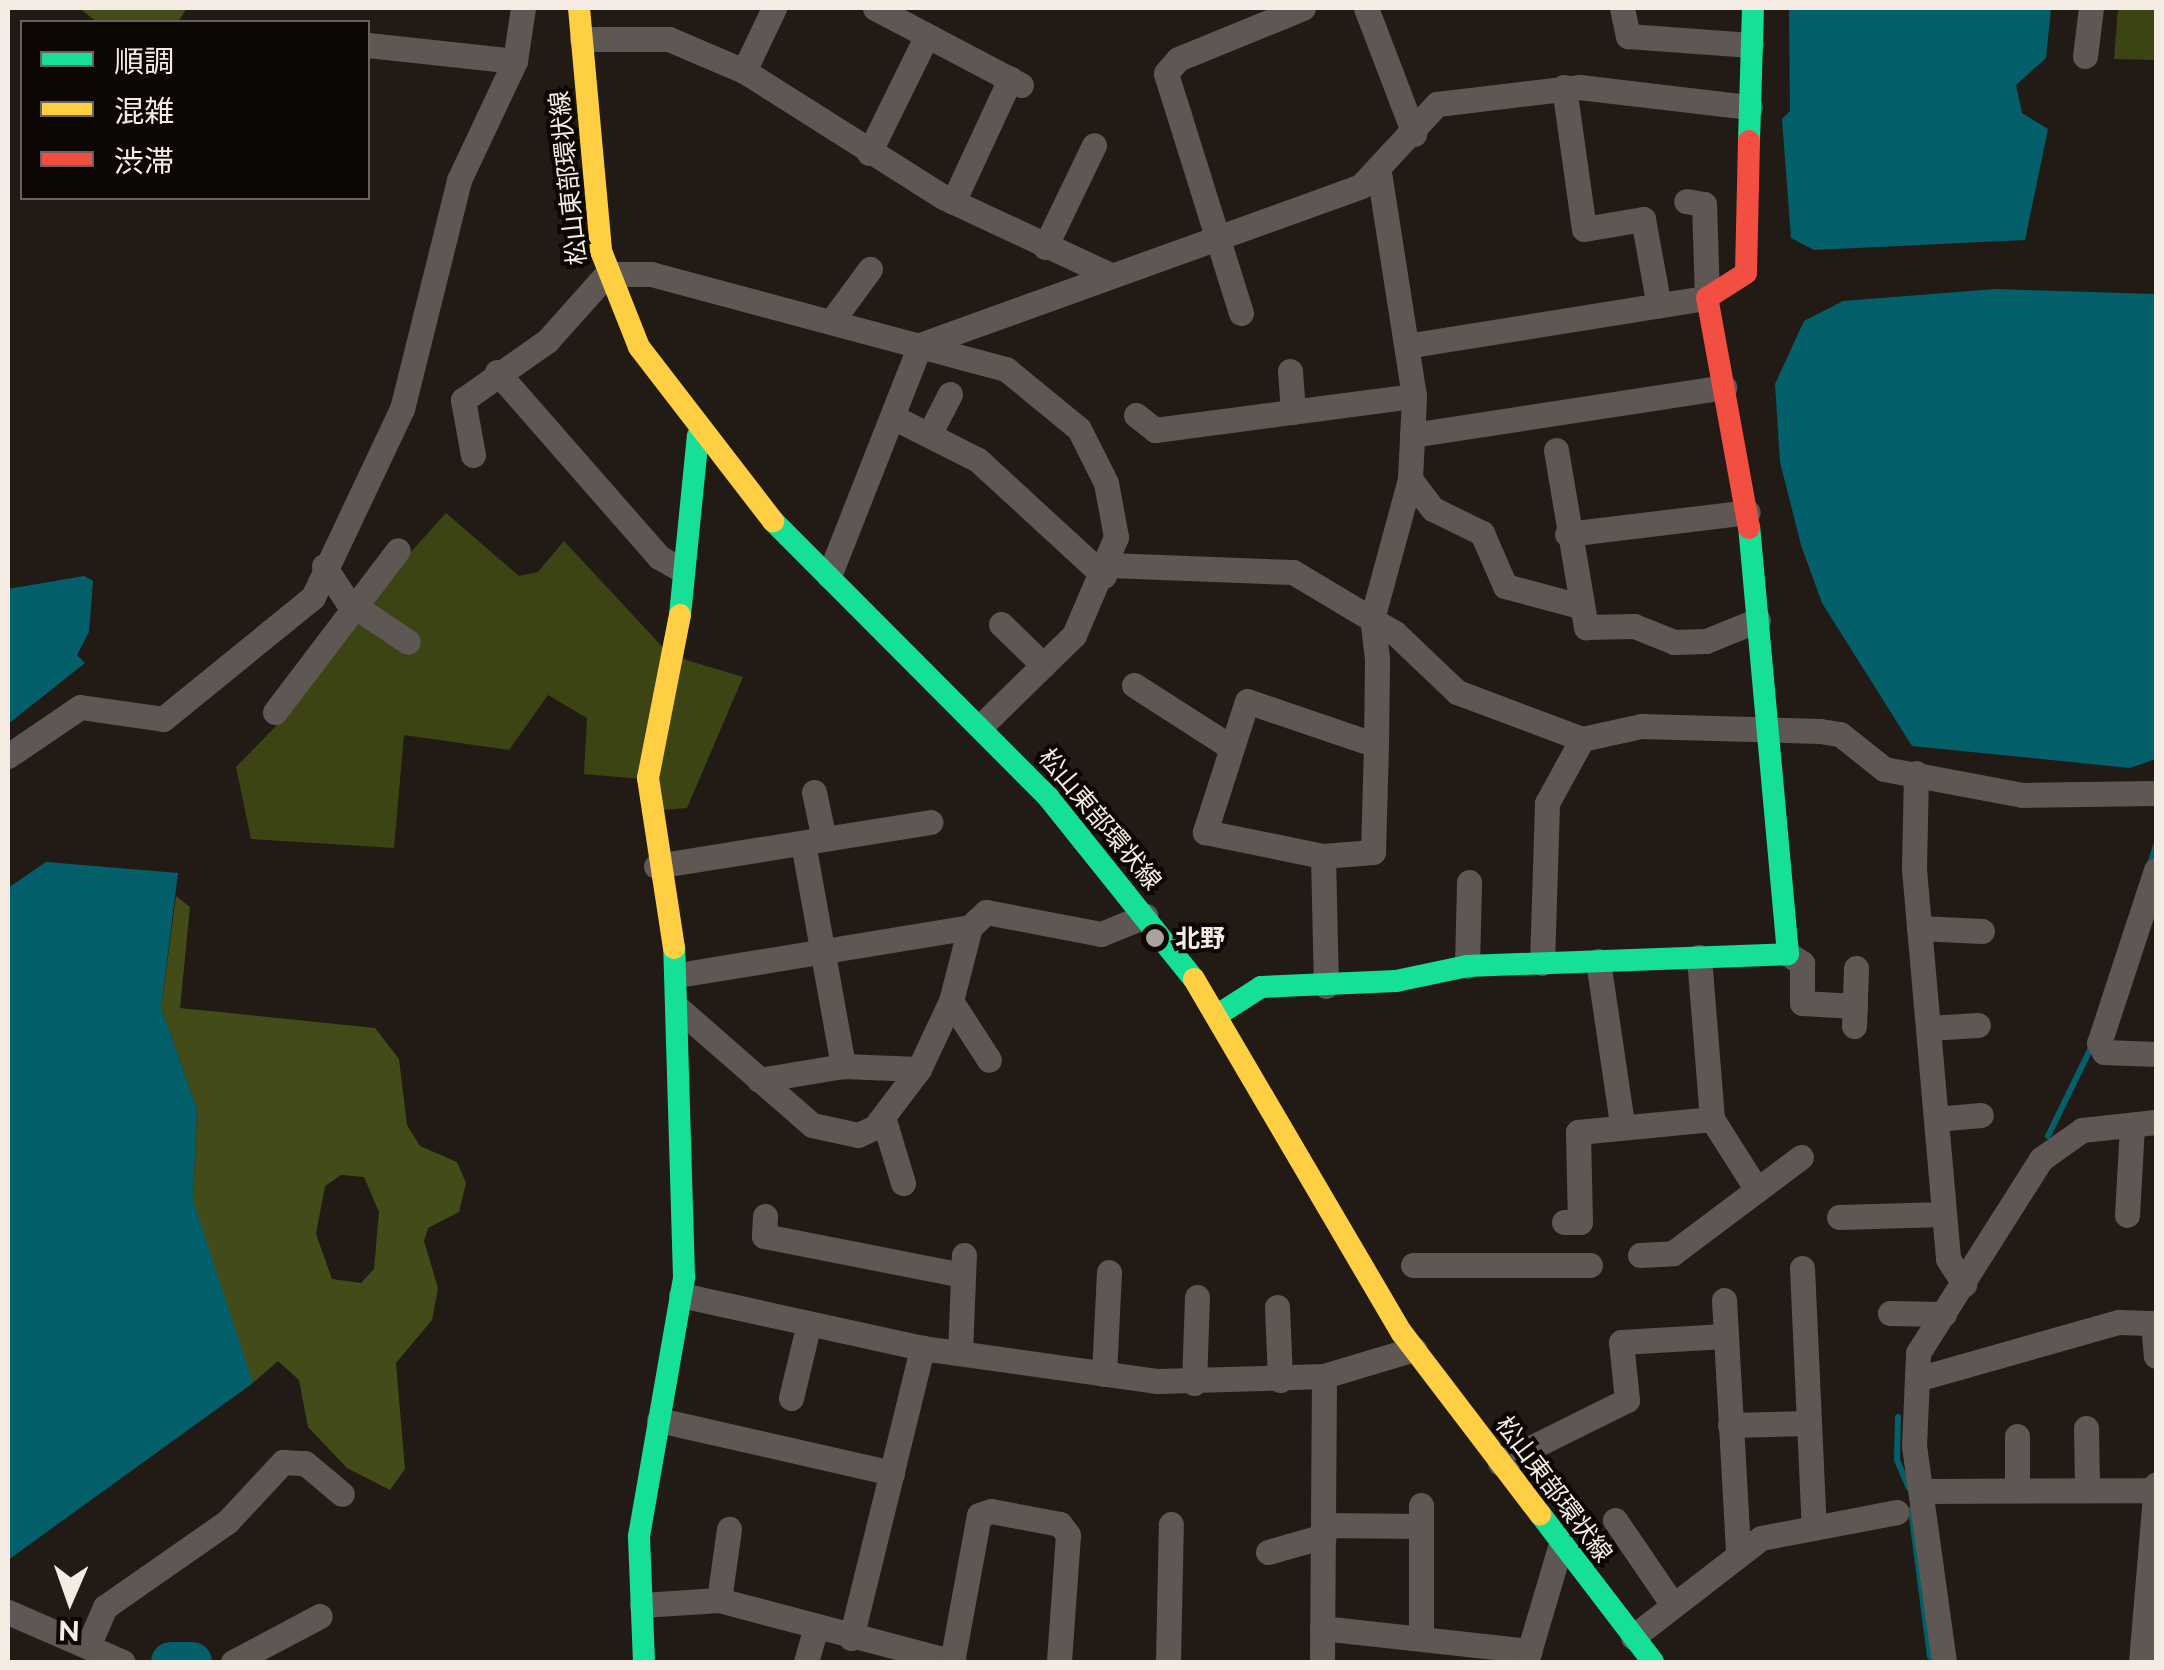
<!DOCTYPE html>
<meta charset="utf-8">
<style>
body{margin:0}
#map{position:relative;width:2164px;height:1670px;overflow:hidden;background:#221b15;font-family:Raleway,"Noto Sans JP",sans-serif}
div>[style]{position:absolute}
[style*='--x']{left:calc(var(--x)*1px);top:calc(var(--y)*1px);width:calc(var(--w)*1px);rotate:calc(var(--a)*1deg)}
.green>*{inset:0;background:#3c4414}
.forest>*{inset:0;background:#434b19}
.water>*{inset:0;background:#03606a}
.stream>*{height:6px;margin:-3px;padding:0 3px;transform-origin:3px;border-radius:3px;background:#03606a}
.river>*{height:40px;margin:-20px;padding:0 20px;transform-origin:20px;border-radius:20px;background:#03606a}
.street>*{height:25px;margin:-12.5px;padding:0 12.5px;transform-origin:12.5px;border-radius:12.5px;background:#5e5753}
.fast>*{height:22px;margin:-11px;padding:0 11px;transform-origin:11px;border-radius:11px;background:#16e098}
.slow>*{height:22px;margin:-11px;padding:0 11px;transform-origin:11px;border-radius:11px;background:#ffcf43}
.jam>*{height:22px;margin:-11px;padding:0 11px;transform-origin:11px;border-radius:11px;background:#f24e42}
.dots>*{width:28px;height:28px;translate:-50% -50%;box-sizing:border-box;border:5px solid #0c0704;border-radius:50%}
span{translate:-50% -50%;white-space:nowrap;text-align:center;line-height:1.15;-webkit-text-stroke:8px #0c0704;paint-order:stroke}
.street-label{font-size:25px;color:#f4ebe3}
.poi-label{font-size:25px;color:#f4ebe3;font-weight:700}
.left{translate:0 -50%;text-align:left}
.frame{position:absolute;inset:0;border:10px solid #f4ebe3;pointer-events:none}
.legend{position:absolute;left:20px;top:20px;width:350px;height:180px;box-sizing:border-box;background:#0c0704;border:2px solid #69625d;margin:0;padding:12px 18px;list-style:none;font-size:30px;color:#f4ebe3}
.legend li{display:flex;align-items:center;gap:20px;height:50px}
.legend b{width:50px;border:2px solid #69625d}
.north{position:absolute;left:20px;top:1550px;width:100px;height:100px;-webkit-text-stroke:8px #0c0704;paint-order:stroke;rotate:182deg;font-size:28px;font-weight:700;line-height:40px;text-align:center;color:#f4ebe3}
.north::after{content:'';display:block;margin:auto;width:35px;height:45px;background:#f4ebe3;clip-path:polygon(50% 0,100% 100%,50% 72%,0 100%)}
</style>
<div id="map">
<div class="green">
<i style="clip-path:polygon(2118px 8px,2156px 8px,2156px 60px,2114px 59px)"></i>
<i style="clip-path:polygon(446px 513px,519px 576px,538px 572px,564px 541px,670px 655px,743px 677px,687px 808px,652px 811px,652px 780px,584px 774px,587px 718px,548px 695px,509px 750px,404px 735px,394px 848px,251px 839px,236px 767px,281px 721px,397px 542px,411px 552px)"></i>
</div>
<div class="forest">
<i style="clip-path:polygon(79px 8px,187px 8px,178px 22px,97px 22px)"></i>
<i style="clip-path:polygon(evenodd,176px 896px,190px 907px,180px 1008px,375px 1028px,399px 1059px,407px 1125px,420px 1146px,457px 1162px,466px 1183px,459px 1212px,428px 1228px,424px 1241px,438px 1288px,432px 1320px,396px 1363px,405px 1469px,390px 1490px,347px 1468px,308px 1427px,299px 1380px,278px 1361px,253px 1383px,223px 1310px,193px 1200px,197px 1109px,161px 1008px,176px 896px,341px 1175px,364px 1177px,379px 1212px,374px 1269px,361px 1283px,332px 1279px,316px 1234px,325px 1186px,341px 1175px)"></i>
</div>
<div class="water">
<i style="clip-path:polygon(1789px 8px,2051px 8px,2046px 58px,2016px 85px,2022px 113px,2048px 129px,2025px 240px,1814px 250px,1791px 238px,1782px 119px,1790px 111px)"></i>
<i style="clip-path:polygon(1996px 289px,2156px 294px,2156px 759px,2130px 768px,1912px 746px,1822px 603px,1801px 545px,1780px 462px,1775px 384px,1804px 321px,1843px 301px)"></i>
<i style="clip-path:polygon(84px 576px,93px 581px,89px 632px,77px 655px,85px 663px,8px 724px,8px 589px)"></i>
<i style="clip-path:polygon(46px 862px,178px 873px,161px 1008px,197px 1109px,193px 1200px,253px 1383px,8px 1560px,8px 888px)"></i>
</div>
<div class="stream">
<i style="--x:2150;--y:864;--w:20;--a:-72"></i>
<i style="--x:2048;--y:1136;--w:98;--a:-64"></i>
<i style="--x:1898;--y:1417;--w:43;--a:91.3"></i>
<i style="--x:1897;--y:1460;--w:30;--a:67"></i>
<i style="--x:1911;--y:1510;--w:148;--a:82.6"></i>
</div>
<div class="river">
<i style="--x:171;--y:1662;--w:21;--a:0"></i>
</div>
<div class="street">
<i style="--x:875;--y:8;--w:165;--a:27.8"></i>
<i style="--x:1366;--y:8;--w:135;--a:69.1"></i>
<i style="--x:1622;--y:8;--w:29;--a:78"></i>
<i style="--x:1628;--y:36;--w:123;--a:4.2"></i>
<i style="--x:582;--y:39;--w:87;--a:0"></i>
<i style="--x:669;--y:39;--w:82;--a:23.1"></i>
<i style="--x:744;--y:71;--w:236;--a:32.3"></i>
<i style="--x:943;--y:197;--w:182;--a:25"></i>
<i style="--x:368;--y:45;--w:148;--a:6.2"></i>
<i style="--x:2085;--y:56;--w:48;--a:-82.9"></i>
<i style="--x:744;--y:71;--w:70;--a:-64.5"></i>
<i style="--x:1564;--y:87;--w:143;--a:82"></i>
<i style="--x:1584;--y:229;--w:60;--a:-9.6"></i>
<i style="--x:1643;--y:219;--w:88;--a:79.6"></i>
<i style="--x:869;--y:153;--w:131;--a:-63.8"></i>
<i style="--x:953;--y:202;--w:136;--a:-65.1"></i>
<i style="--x:1045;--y:247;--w:113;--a:-64.3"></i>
<i style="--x:1241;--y:313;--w:251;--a:-107.4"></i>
<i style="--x:1166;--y:73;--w:18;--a:-49"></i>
<i style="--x:1178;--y:59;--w:135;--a:-22.2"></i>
<i style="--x:831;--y:322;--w:66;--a:-53.7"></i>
<i style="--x:1412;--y:345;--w:299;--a:-9.1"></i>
<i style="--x:1707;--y:298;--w:94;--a:-91.8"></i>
<i style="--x:1704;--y:204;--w:18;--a:-171"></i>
<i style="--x:1290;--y:371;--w:41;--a:85.8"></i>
<i style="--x:497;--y:372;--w:246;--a:48.8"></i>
<i style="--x:659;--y:557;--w:24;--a:30"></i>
<i style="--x:1136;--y:415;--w:24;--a:38"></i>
<i style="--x:1155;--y:430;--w:261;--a:-7.5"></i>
<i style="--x:893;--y:417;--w:95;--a:26.8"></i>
<i style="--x:978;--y:460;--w:171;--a:42.6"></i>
<i style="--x:929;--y:435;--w:46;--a:-62.9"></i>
<i style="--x:1412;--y:435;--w:316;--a:-8.7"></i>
<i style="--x:1556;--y:450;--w:180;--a:80.4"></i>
<i style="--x:1586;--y:627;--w:48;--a:-1.2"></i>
<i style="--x:1634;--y:626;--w:43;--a:21.8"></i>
<i style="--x:1674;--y:642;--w:32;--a:-2"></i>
<i style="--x:1706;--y:641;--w:56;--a:-22"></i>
<i style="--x:473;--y:455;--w:56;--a:-100.3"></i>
<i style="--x:463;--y:400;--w:103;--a:-35.1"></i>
<i style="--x:547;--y:341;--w:90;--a:-48.2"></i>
<i style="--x:607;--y:274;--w:44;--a:0"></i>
<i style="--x:651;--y:274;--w:367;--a:15"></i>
<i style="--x:1006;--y:369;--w:94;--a:39.4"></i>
<i style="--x:1079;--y:429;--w:60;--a:63.4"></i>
<i style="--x:1106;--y:483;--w:55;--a:79.5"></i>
<i style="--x:1116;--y:537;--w:107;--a:113.2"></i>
<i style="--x:1074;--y:635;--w:129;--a:135.6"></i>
<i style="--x:1410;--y:479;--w:38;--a:53"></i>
<i style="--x:1433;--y:509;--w:55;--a:26.1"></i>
<i style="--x:1482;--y:533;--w:58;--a:66.5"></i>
<i style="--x:1505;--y:586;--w:73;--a:15"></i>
<i style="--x:1567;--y:534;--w:182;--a:-6.9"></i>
<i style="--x:1109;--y:565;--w:184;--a:2.2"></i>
<i style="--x:1293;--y:572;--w:119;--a:30.9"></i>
<i style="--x:1395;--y:633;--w:86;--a:43.6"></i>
<i style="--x:1457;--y:692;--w:134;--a:20.6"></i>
<i style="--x:324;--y:566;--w:42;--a:56.7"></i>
<i style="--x:347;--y:601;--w:73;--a:33.9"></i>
<i style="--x:829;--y:576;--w:248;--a:-68.5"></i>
<i style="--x:920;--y:345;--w:469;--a:-19.8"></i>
<i style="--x:1361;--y:186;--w:112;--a:-47.2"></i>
<i style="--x:1437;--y:104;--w:143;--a:-6.8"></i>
<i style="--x:1579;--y:87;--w:172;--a:6.7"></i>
<i style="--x:1001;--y:624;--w:59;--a:44.3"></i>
<i style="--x:1134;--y:685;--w:109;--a:32.7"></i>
<i style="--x:275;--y:712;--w:203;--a:-52.8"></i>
<i style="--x:1376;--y:745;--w:136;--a:-161.2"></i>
<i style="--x:1247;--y:701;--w:138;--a:107.8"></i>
<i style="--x:1205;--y:832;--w:120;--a:11.5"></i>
<i style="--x:1323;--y:856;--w:50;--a:-4.6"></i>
<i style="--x:1373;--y:852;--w:107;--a:-88.4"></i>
<i style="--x:1376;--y:745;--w:87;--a:-89.3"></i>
<i style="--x:1377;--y:658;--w:39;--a:-97"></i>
<i style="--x:1372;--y:619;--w:145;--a:-74.8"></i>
<i style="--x:1410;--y:479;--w:83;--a:-87.2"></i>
<i style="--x:1414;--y:396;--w:226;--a:-98.9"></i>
<i style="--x:8;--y:756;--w:87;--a:-34.2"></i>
<i style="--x:80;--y:707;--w:84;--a:8.2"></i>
<i style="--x:163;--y:719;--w:193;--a:-39.1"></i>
<i style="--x:313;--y:597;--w:208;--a:-64.7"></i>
<i style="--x:402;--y:409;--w:236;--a:-76"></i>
<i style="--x:459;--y:180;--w:132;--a:-64.8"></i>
<i style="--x:515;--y:61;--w:54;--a:-81.4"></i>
<i style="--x:1916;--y:773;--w:96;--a:91.2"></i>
<i style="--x:1914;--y:869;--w:391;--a:85"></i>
<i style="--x:1948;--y:1259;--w:30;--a:57"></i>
<i style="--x:814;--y:792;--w:48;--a:78"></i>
<i style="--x:803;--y:843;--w:227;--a:79.8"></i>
<i style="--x:1323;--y:856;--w:130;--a:88.7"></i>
<i style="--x:656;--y:866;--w:278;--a:-9.1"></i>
<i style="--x:2156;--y:870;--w:182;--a:108.2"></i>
<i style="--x:2099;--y:1043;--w:10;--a:61"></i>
<i style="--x:2104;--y:1052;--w:52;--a:2.2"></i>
<i style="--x:1919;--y:928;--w:63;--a:2.7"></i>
<i style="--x:1788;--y:954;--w:17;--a:33"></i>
<i style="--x:1802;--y:963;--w:40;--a:90"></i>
<i style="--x:1802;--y:1003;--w:53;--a:3.2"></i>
<i style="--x:1699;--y:957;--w:163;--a:85.4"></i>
<i style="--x:1712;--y:1119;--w:84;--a:57.6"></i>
<i style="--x:1598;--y:961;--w:164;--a:81.6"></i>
<i style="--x:1542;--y:963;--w:160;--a:-88.2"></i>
<i style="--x:1547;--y:803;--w:73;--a:-61.3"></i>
<i style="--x:1582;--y:739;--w:60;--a:-12.4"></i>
<i style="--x:1641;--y:726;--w:179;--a:1.6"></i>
<i style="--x:1820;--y:731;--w:20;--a:9"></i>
<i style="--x:1840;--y:734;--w:56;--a:38.5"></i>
<i style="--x:1884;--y:769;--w:141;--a:10.6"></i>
<i style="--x:2023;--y:795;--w:133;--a:-0.9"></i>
<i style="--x:1467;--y:966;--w:84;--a:-88.6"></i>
<i style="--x:678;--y:975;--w:296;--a:-9.3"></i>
<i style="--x:970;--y:927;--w:22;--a:-43"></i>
<i style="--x:986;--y:912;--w:117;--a:10.8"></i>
<i style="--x:1101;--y:934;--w:48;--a:-22.2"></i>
<i style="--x:951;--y:1001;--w:70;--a:57.2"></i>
<i style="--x:679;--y:1009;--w:176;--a:41.1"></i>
<i style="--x:812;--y:1125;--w:47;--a:12.3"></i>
<i style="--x:858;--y:1135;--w:19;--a:-25"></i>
<i style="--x:875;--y:1127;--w:73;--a:-52.8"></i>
<i style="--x:919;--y:1069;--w:75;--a:-64.8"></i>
<i style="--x:951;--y:1001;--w:76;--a:-75.6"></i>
<i style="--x:1854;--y:1026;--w:58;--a:-88"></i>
<i style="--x:1928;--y:1028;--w:50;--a:-3.4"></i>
<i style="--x:759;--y:1080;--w:85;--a:-9.5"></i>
<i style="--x:843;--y:1066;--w:76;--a:2.3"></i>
<i style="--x:883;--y:1117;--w:69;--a:73.1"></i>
<i style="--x:1936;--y:1119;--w:45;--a:-5.1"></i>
<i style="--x:2127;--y:1215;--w:90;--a:-86.8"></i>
<i style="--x:765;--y:1216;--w:20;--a:93"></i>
<i style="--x:764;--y:1236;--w:197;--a:11.1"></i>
<i style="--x:1839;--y:1217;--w:105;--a:-1.6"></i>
<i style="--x:1564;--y:1222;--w:16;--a:0"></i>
<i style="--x:1580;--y:1222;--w:90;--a:-91.3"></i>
<i style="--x:1578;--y:1132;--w:135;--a:-5.5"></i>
<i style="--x:1640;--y:1255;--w:33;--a:-3"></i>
<i style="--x:1673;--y:1253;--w:160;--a:-36.9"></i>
<i style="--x:1413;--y:1265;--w:177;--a:0"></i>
<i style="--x:1802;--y:1268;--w:260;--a:87.4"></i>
<i style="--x:681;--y:1295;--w:247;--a:12.4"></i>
<i style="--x:922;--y:1348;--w:238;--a:8"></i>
<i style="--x:1158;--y:1381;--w:166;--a:-1.7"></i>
<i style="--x:1324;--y:1376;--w:94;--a:-16.7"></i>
<i style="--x:1724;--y:1300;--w:253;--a:86.8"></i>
<i style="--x:1277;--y:1307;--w:73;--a:87.6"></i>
<i style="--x:1890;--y:1313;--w:54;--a:1.1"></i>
<i style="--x:2153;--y:1323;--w:33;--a:85"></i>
<i style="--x:960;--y:1353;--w:98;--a:-87.7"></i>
<i style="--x:1104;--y:1374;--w:102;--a:-87.2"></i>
<i style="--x:1917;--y:1379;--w:210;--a:-15.8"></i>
<i style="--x:2119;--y:1322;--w:37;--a:2"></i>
<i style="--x:1194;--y:1383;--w:86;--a:-88"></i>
<i style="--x:791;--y:1398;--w:73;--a:-76.5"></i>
<i style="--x:659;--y:1420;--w:239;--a:12.8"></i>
<i style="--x:1730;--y:1425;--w:79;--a:-1.5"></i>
<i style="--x:2086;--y:1428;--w:60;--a:89"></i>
<i style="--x:1500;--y:1463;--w:142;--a:-26.4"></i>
<i style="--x:1627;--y:1400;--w:58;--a:-95.9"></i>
<i style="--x:1621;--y:1342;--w:103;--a:-3.3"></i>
<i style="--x:2017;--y:1486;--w:50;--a:-90"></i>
<i style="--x:1923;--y:1491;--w:233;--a:-0.2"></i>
<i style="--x:1615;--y:1520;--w:103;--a:55.7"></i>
<i style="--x:1324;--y:1525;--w:97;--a:0.6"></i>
<i style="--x:1268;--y:1552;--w:58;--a:-15.9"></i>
<i style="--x:719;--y:1600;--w:72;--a:-82"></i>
<i style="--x:642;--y:1605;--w:77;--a:-3.7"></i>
<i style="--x:719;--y:1600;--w:243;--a:14.8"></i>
<i style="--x:8;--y:1612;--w:125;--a:23.5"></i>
<i style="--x:1322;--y:1628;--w:209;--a:6.3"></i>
<i style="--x:1421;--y:1633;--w:128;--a:-90"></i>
<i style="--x:1633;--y:1637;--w:162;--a:-37.7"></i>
<i style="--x:1761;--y:1538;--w:138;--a:-10.8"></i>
<i style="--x:851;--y:1638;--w:299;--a:-76.2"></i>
<i style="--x:88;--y:1646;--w:43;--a:-66.4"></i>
<i style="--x:105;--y:1607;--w:149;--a:-34.9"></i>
<i style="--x:227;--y:1522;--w:82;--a:-47"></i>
<i style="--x:283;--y:1462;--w:22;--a:3"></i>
<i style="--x:305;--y:1463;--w:48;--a:40"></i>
<i style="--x:233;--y:1662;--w:98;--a:-27.9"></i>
<i style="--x:806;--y:1662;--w:37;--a:-74"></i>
<i style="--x:952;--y:1662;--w:149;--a:-79.6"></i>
<i style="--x:979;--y:1515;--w:13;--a:-18"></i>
<i style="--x:991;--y:1511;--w:70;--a:10.7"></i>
<i style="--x:1060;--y:1524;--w:14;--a:54"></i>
<i style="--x:1068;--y:1535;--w:127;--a:94.1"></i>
<i style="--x:1168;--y:1662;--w:138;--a:-88.8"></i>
<i style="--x:1322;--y:1662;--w:286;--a:-89.6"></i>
<i style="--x:1526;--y:1662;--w:123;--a:-73.5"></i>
<i style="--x:1944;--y:1662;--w:218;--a:-97.9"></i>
<i style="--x:1914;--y:1446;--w:93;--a:-87.5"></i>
<i style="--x:1918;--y:1353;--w:230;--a:-57.6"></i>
<i style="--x:2041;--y:1159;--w:50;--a:-35.3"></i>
<i style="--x:2082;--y:1130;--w:74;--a:-6.2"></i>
<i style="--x:2141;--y:1662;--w:178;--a:-85.2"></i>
</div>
<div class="fast">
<i style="--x:1749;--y:141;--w:133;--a:-88.3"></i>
<i style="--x:773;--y:521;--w:390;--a:45.1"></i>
<i style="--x:1048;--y:797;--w:233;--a:51.3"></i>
<i style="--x:680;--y:615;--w:180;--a:-84.3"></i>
<i style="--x:1219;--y:1014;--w:50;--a:-32.7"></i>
<i style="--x:1261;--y:987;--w:135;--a:-2.5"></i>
<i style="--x:1396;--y:981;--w:73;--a:-11.9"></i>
<i style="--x:1467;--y:966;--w:321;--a:-2.1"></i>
<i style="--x:1788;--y:954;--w:428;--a:-95.2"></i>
<i style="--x:1540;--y:1514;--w:186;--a:52.6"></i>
<i style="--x:644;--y:1662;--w:126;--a:-92.3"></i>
<i style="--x:639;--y:1536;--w:263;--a:-80.1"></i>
<i style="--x:684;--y:1277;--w:329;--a:-91.7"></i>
</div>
<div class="slow">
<i style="--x:579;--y:8;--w:244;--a:84.8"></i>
<i style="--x:601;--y:251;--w:103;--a:68.4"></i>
<i style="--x:639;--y:347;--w:220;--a:52.4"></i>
<i style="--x:674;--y:948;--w:172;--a:-98.7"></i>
<i style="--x:648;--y:778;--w:166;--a:-78.9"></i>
<i style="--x:1194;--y:979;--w:411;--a:59.6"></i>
<i style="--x:1402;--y:1333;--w:228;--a:52.7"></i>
</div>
<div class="jam">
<i style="--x:1749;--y:528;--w:234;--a:-100.3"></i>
<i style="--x:1707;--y:298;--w:46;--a:-32.7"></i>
<i style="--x:1746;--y:273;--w:132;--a:-88.7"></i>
</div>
<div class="dots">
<i style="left:1155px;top:938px;background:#aaa29b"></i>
</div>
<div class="street-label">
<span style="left:568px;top:178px;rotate:-96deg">松山東部環状線</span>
<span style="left:1100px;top:819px;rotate:50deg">松山東部環状線</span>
<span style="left:1554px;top:1489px;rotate:53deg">松山東部環状線</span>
</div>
<div class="poi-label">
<span class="left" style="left:1175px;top:938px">北野</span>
</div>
<div class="frame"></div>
<ul class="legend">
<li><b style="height:12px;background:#16e098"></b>順調</li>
<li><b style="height:12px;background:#ffcf43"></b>混雑</li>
<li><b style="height:12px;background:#f24e42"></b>渋滞</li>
</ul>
<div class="north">N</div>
</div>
